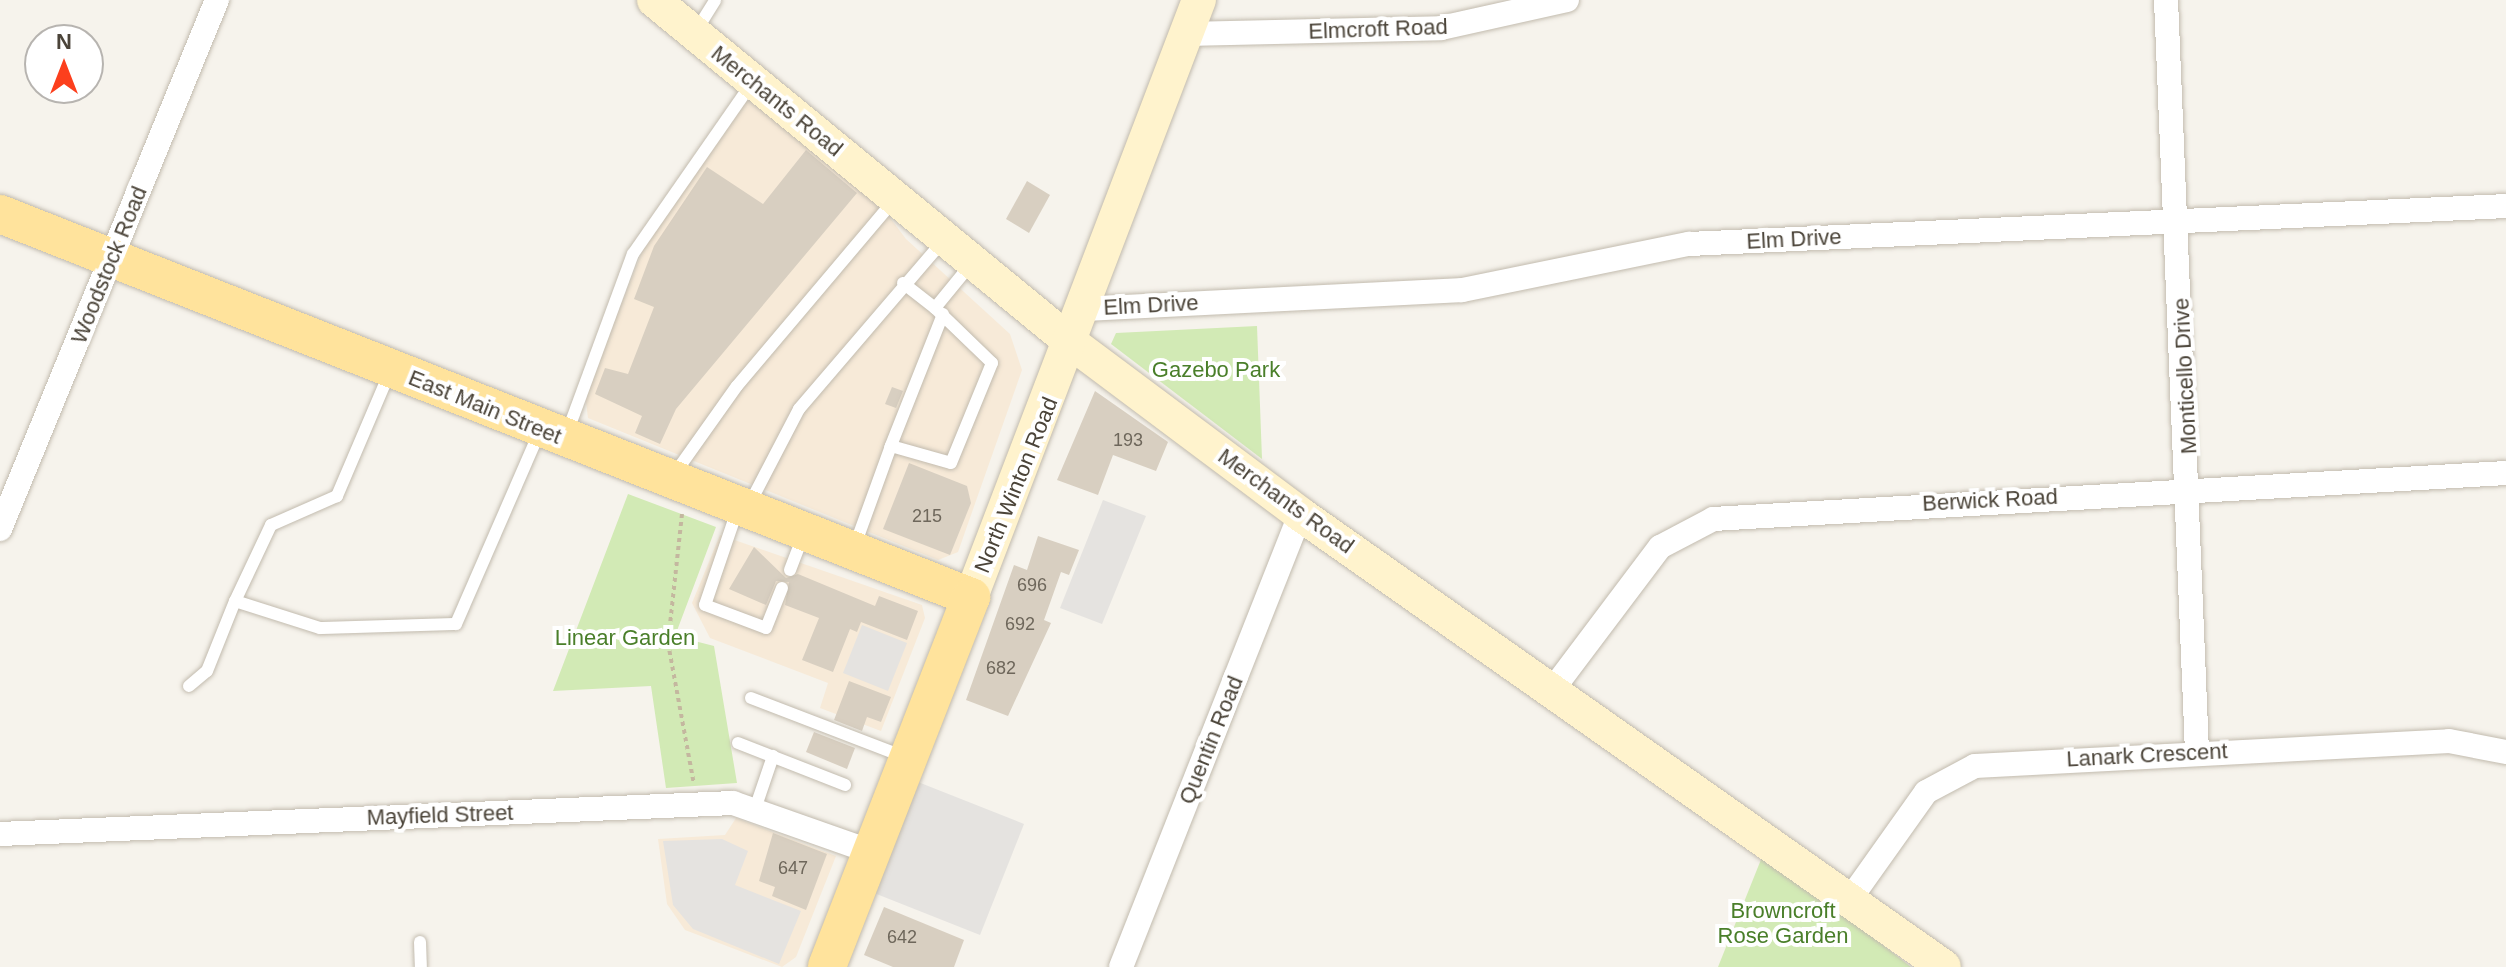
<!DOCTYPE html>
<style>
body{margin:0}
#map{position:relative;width:2506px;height:967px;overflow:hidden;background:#f6f3ec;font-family:Helvetica,sans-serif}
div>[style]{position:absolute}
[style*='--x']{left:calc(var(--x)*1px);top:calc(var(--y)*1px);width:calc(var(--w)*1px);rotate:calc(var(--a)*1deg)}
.commercial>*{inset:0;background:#f7ead8}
.green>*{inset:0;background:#d2eab5}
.parking>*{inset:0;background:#e5e3e0}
.building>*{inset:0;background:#d8cfc1}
.path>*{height:4px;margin-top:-2px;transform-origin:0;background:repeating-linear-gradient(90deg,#c4b79f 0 4px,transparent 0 8px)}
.roads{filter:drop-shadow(0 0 2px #c2bbae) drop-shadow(0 0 2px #c2bbae)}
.lane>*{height:12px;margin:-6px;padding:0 6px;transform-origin:6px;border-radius:6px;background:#fff}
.street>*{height:24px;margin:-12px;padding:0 12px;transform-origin:12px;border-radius:12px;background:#fff}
.secondary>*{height:34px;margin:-17px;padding:0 17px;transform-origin:17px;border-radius:17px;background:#fff3cd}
.primary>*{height:38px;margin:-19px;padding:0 19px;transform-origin:19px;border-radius:19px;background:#ffe39c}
span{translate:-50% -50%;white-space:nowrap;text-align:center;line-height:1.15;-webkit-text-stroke:8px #fff;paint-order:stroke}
.number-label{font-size:18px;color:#6e675b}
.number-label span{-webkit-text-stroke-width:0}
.street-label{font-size:22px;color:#4b4439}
.park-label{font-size:22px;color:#4a7f2a}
.north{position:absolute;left:24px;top:24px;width:80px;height:80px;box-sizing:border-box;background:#fff;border:2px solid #b7b4b0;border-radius:50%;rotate:0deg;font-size:22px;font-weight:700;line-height:32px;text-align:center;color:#4b4439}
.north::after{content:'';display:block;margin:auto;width:28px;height:36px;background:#fc3f1d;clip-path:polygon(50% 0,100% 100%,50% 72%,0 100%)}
</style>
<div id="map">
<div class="commercial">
<i style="clip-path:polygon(746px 98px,879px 203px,906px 239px,1010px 334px,1022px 370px,958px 552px,938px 560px,588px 418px,585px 395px,644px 247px)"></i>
<i style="clip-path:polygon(720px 535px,922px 605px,925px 618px,881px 731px,820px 708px,828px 683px,710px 638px,692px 603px)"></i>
<i style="clip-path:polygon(736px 818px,836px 856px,796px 957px,782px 967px,685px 930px,667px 904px,658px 839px,725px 835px)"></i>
</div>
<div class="green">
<i style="clip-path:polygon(1257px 326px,1262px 459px,1111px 344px,1116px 333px)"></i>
<i style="clip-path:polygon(628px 494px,716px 527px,675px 636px,714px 646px,737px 783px,666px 788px,651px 686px,553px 691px)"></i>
<i style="clip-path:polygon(1764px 852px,1911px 967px,1718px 967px)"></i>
</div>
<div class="parking">
<i style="clip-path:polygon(1103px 500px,1146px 516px,1102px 624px,1060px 608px)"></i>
<i style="clip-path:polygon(862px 625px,907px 643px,888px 691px,843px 673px)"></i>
<i style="clip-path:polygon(918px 782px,1024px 824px,980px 935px,874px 893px)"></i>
<i style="clip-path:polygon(722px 839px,748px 851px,735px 885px,801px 911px,779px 964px,693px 929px,673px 905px,663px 841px)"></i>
</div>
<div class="building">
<i style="clip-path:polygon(806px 150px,857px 193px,676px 409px,660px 444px,635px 433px,642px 416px,595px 394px,605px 368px,628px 374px,654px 307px,634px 299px,654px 246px,707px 167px,763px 204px)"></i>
<i style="clip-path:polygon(1027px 181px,1050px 195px,1029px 233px,1006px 219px)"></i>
<i style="clip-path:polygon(892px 387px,903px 391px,896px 408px,885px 404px)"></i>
<i style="clip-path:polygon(1095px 391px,1168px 442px,1156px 471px,1113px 455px,1098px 495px,1057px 480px)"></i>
<i style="clip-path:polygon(909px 463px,967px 486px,971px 503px,950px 555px,883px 529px)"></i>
<i style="clip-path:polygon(1038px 536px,1079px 550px,1069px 575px,1061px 572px,1044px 620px,1051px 623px,1008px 716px,966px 700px,1014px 565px,1027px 570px)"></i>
<i style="clip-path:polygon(754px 547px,786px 578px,798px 574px,875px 606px,879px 596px,918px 611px,907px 640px,861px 622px,857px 632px,850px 629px,833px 672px,802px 660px,819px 618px,785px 605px,789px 582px,776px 581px,766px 605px,729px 589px)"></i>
<i style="clip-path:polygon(849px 681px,891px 697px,881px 722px,867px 717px,862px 731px,834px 720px)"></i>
<i style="clip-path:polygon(814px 732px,855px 748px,847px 769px,806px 752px)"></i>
<i style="clip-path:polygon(773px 833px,827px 854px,806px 910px,772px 896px,775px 887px,759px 881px)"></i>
<i style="clip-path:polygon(884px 907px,964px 940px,954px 967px,893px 967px,864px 955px)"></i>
</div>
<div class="path">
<i style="--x:682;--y:514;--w:130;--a:96.2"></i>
<i style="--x:668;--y:643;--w:143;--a:79.6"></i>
</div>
<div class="roads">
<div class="lane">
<i style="--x:696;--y:31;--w:36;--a:-58"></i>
<i style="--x:903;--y:283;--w:41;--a:38"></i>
<i style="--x:935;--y:308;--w:57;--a:-50.7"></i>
<i style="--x:389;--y:374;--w:133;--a:113.1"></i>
<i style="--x:337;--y:496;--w:72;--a:156.3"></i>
<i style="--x:271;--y:525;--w:84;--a:115.3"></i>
<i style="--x:235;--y:601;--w:89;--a:17.6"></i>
<i style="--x:320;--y:628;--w:136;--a:-1.7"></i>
<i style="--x:456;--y:624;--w:208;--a:-66.5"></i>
<i style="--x:567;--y:433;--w:191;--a:-69.8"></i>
<i style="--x:633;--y:254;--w:207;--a:-55.2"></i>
<i style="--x:890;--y:448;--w:144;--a:-68.4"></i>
<i style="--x:673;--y:476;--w:110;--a:-54.6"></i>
<i style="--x:737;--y:386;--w:243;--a:-49.8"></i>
<i style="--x:749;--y:505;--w:108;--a:-62.5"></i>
<i style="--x:799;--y:409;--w:221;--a:-49.4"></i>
<i style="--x:737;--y:511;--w:99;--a:108.8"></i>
<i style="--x:705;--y:605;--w:65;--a:20.7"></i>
<i style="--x:766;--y:628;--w:43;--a:-68.2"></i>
<i style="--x:854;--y:548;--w:109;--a:-70.1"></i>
<i style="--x:891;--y:446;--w:62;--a:15.8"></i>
<i style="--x:951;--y:463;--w:108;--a:-67.7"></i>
<i style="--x:992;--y:363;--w:79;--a:-136"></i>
<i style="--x:790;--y:570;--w:36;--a:-69"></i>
<i style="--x:189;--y:686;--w:23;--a:-40"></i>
<i style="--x:207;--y:671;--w:75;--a:-68.2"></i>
<i style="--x:751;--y:698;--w:165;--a:21"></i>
<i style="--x:738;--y:743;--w:115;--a:21.4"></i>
<i style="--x:756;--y:806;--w:53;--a:-71.2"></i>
<i style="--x:420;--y:942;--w:25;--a:88"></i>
</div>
<div class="street">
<i style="--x:2166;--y:0;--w:753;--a:87.64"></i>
<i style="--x:1186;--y:34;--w:255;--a:-1.3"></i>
<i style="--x:1441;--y:28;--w:129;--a:-12.5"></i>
<i style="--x:1087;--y:309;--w:375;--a:-2.9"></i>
<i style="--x:1462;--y:290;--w:232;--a:-11.5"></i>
<i style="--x:1689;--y:244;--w:818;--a:-2.66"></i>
<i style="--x:0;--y:529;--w:572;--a:-67.7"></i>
<i style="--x:1553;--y:689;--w:178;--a:-53"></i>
<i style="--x:1660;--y:547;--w:60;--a:-27.8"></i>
<i style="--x:1713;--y:519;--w:794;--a:-3.32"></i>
<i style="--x:0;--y:834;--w:734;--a:-2.42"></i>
<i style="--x:733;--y:803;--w:147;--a:19.4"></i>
<i style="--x:1850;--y:899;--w:131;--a:-54.6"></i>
<i style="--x:1926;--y:792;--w:55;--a:-28"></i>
<i style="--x:1975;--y:766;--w:475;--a:-3"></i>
<i style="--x:2449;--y:741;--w:58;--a:10.9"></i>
<i style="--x:1121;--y:967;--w:487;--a:-68.4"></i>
</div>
<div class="secondary">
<i style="--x:654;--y:0;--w:542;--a:39.39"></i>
<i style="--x:1073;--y:344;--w:284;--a:36.8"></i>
<i style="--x:1300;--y:514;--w:787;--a:35.12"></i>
<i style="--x:971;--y:597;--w:639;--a:-69.1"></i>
</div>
<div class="primary">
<i style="--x:0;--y:214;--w:1044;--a:21.53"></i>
<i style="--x:971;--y:597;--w:397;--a:111.3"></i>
</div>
</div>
<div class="number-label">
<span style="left:1128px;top:440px">193</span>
<span style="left:927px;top:516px">215</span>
<span style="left:1032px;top:585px">696</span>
<span style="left:1020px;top:624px">692</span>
<span style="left:1001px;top:668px">682</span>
<span style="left:793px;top:868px">647</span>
<span style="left:902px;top:937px">642</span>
</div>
<div class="street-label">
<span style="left:1378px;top:29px;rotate:-2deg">Elmcroft Road</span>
<span style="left:777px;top:101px;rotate:39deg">Merchants Road</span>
<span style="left:1794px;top:239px;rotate:-3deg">Elm Drive</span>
<span style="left:109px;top:265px;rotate:-68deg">Woodstock Road</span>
<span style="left:1151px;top:305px;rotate:-3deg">Elm Drive</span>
<span style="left:2185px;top:376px;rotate:-93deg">Monticello Drive</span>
<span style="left:485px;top:407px;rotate:22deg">East Main Street</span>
<span style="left:1016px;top:485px;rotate:-68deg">North Winton Road</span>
<span style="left:1990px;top:500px;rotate:-3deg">Berwick Road</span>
<span style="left:1286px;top:501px;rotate:36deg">Merchants Road</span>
<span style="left:1211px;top:740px;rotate:-68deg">Quentin Road</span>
<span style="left:2147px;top:755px;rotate:-3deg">Lanark Crescent</span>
<span style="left:440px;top:815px;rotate:-2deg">Mayfield Street</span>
</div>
<div class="park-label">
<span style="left:1216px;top:370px">Gazebo Park</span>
<span style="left:625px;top:638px">Linear Garden</span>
<span style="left:1783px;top:923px">Browncroft<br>Rose Garden</span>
</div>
<div class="north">N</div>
</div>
